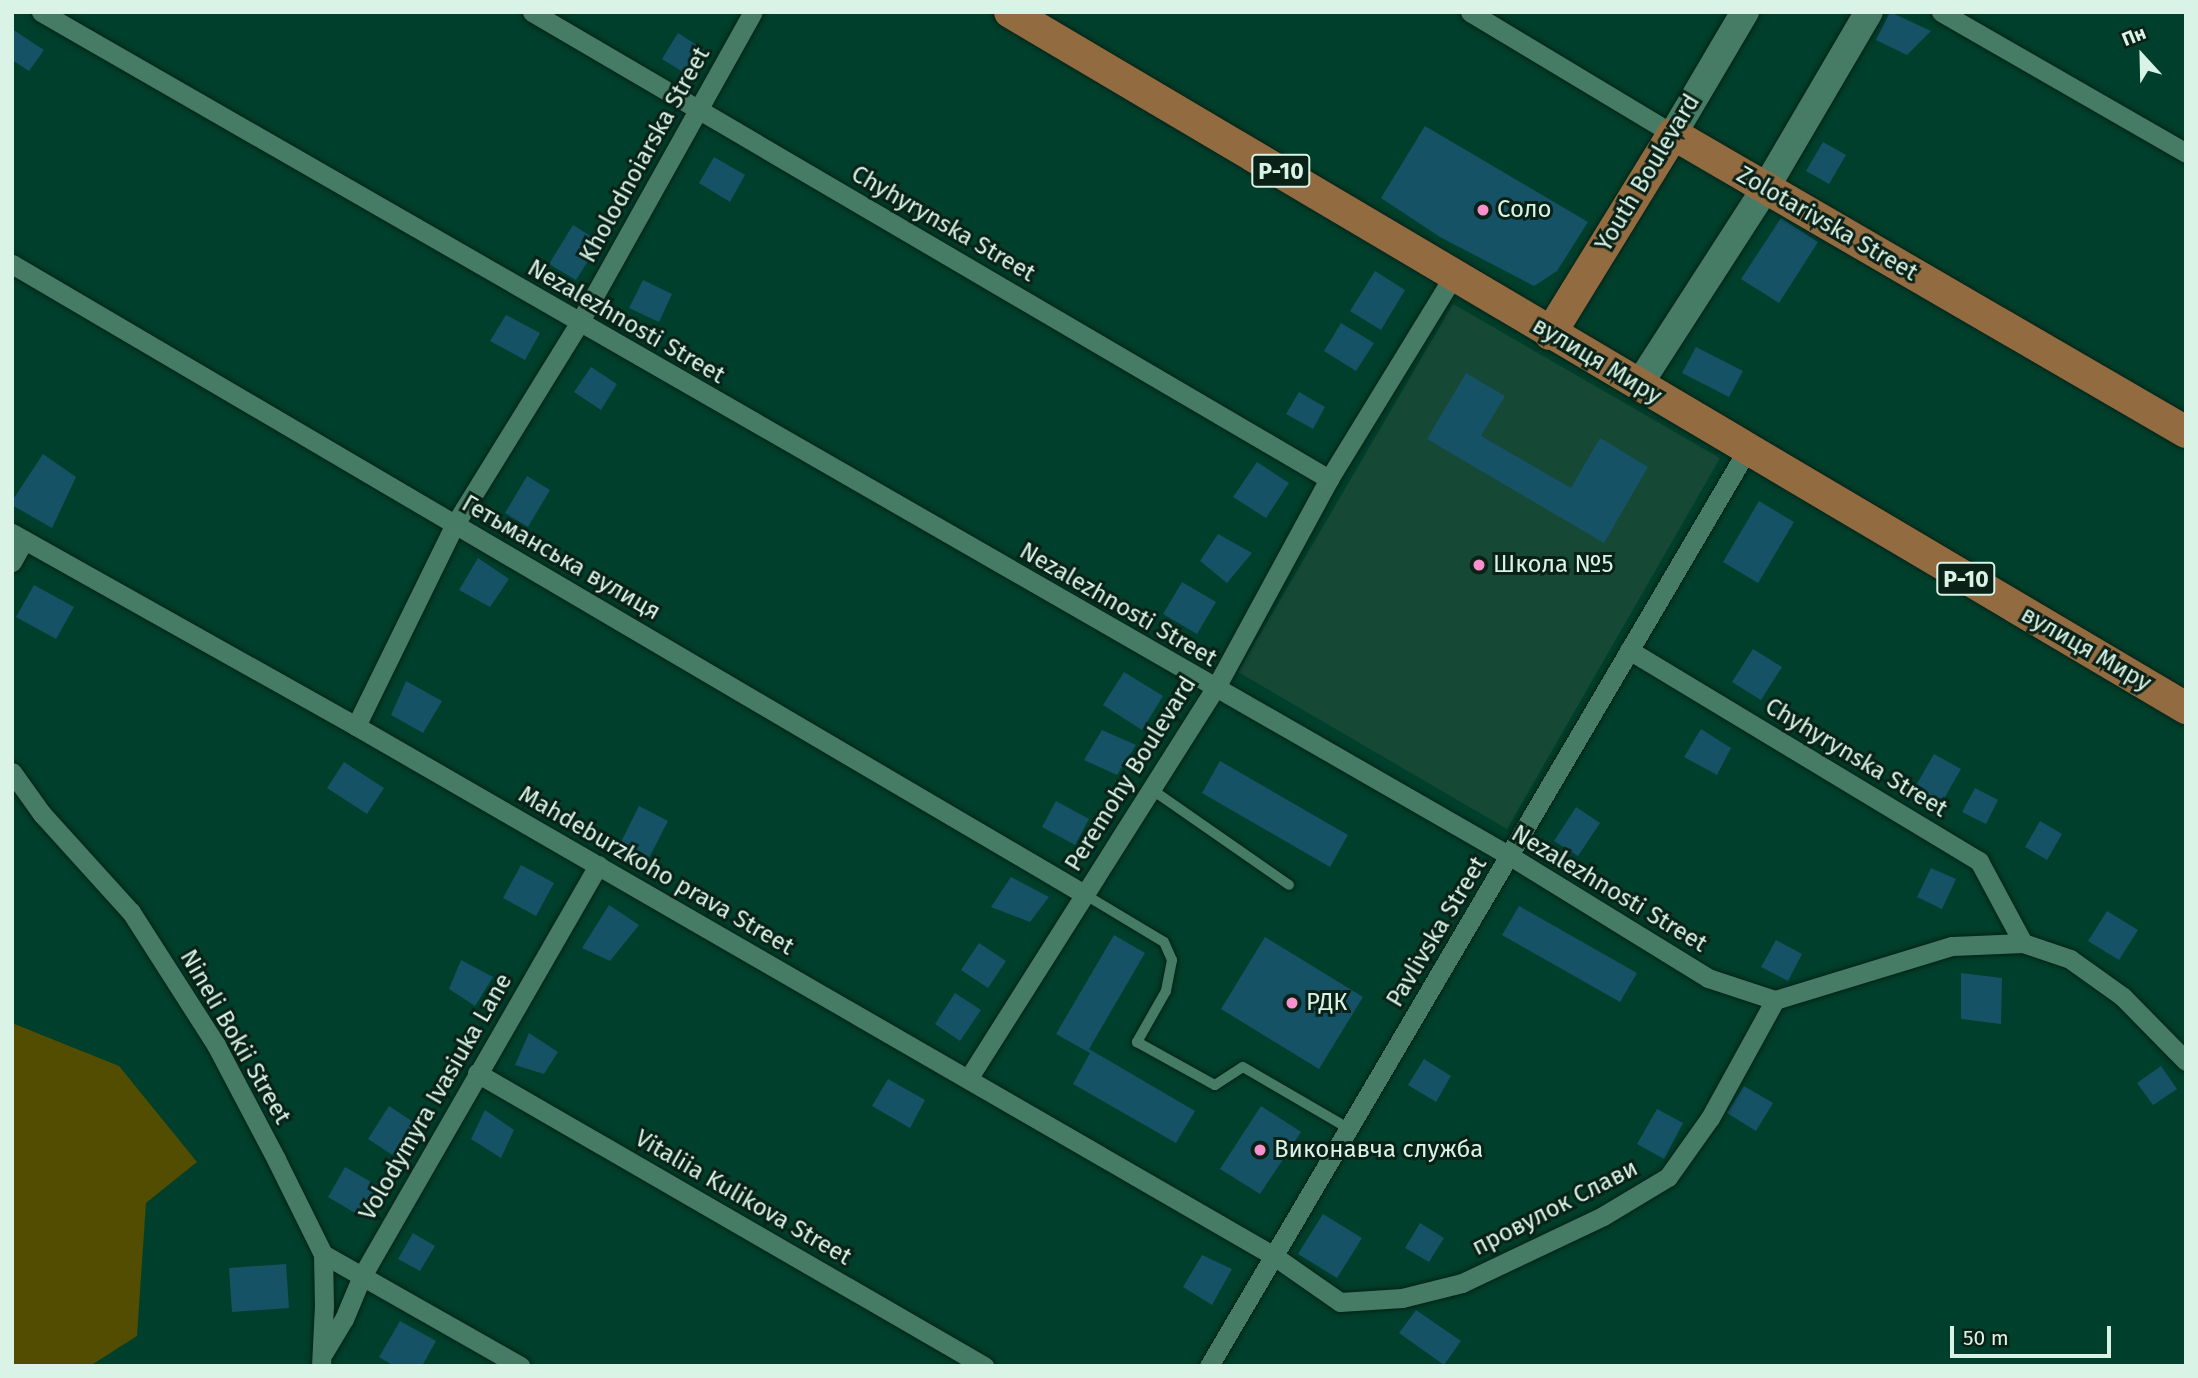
<!DOCTYPE html>
<meta charset="utf-8">
<style>
body{margin:0}
#map{position:relative;width:2198px;height:1378px;overflow:hidden;background:#003f2b;font-family:"Fira Sans",sans-serif}
div>[style]{position:absolute}
[style*='--x']{left:calc(var(--x)*1px);top:calc(var(--y)*1px);width:calc(var(--w)*1px);rotate:calc(var(--a)*1deg)}
.built>*{inset:0;background:#164836}
.green>*{inset:0;background:#524d00}
.building>*{inset:0;background:#155266}
.roads{filter:drop-shadow(0 0 2px #052217) drop-shadow(0 0 2px #052217)}
.service>*{height:10px;margin:-5px;padding:0 5px;transform-origin:5px;border-radius:5px;background:#467c65}
.minor>*{height:19px;margin:-9.5px;padding:0 9.5px;transform-origin:9.5px;border-radius:9.5px;background:#467c65}
.secondary>*{height:28px;margin:-14px;padding:0 14px;transform-origin:14px;border-radius:14px;background:#467c65}
.primary>*{height:32px;margin:-16px;padding:0 16px;transform-origin:16px;border-radius:16px;background:#936b40}
.dots>*{width:19px;height:19px;translate:-50% -50%;box-sizing:border-box;border:4px solid #0a2118;border-radius:50%}
span{translate:-50% -50%;white-space:nowrap;text-align:center;line-height:1.15;-webkit-text-stroke:6px #0a2118;paint-order:stroke}
.shield-label span{padding:2px 5px;background:#0a2118;border:2px solid;border-radius:5px;-webkit-text-stroke-width:0}
.shield-label{font-size:23px;color:#d9f4e7;font-weight:700}
.street-label{font-size:24px;color:#d9f4e7}
.poi-label{font-size:24px;color:#d9f4e7}
.left{translate:0 -50%;text-align:left}
.frame{position:absolute;inset:0;border:14px solid #d9f4e7;pointer-events:none}
.north{position:absolute;left:2107px;top:21px;width:70px;height:70px;-webkit-text-stroke:5px #0a2118;paint-order:stroke;rotate:338deg;font-size:19px;font-weight:700;line-height:28px;text-align:center;color:#d9f4e7}
.north::after{content:'';display:block;margin:auto;width:24px;height:32px;background:#d9f4e7;clip-path:polygon(50% 0,100% 100%,50% 72%,0 100%)}
.scale{position:absolute;left:1950px;top:1326px;width:161px;height:32px;box-sizing:border-box;border:4px solid #d9f4e7;border-top:0;padding-left:9px;font-size:21px;line-height:24px;white-space:nowrap;color:#d9f4e7;-webkit-text-stroke:5px #0a2118;paint-order:stroke}
</style>
<div id="map">
<div class="built">
<i style="clip-path:polygon(1453px 304px,1720px 458px,1507px 829px,1238px 672px)"></i>
</div>
<div class="green">
<i style="clip-path:polygon(12px 1023px,119px 1066px,197px 1162px,146px 1203px,137px 1336px,90px 1366px,12px 1366px)"></i>
</div>
<div class="building">
<i style="clip-path:polygon(1890px 12px,1931px 31px,1907px 55px,1876px 40px)"></i>
<i style="clip-path:polygon(12px 29px,44px 50px,29px 71px,12px 60px)"></i>
<i style="clip-path:polygon(678px 33px,706px 51px,689px 76px,662px 59px)"></i>
<i style="clip-path:polygon(1425px 126px,1588px 222px,1557px 271px,1534px 286px,1440px 237px,1381px 198px)"></i>
<i style="clip-path:polygon(1823px 142px,1846px 155px,1829px 184px,1806px 171px)"></i>
<i style="clip-path:polygon(714px 157px,745px 175px,730px 202px,699px 183px)"></i>
<i style="clip-path:polygon(1781px 218px,1818px 242px,1779px 303px,1741px 279px)"></i>
<i style="clip-path:polygon(573px 225px,600px 242px,576px 280px,549px 264px)"></i>
<i style="clip-path:polygon(1375px 271px,1405px 290px,1381px 330px,1350px 311px)"></i>
<i style="clip-path:polygon(643px 280px,672px 294px,659px 322px,629px 308px)"></i>
<i style="clip-path:polygon(506px 315px,540px 333px,525px 360px,490px 341px)"></i>
<i style="clip-path:polygon(1341px 323px,1374px 343px,1356px 371px,1324px 351px)"></i>
<i style="clip-path:polygon(1696px 347px,1743px 371px,1729px 397px,1682px 373px)"></i>
<i style="clip-path:polygon(591px 367px,617px 384px,601px 410px,574px 392px)"></i>
<i style="clip-path:polygon(1466px 373px,1505px 396px,1481px 436px,1571px 488px,1600px 438px,1648px 467px,1604px 543px,1427px 439px)"></i>
<i style="clip-path:polygon(1299px 392px,1325px 407px,1313px 429px,1286px 414px)"></i>
<i style="clip-path:polygon(43px 454px,76px 477px,52px 528px,12px 505px,12px 501px)"></i>
<i style="clip-path:polygon(1257px 462px,1289px 483px,1266px 518px,1233px 497px)"></i>
<i style="clip-path:polygon(527px 476px,550px 490px,528px 527px,505px 513px)"></i>
<i style="clip-path:polygon(1759px 501px,1794px 522px,1758px 583px,1723px 562px)"></i>
<i style="clip-path:polygon(1218px 534px,1252px 553px,1227px 583px,1200px 561px)"></i>
<i style="clip-path:polygon(478px 558px,509px 579px,490px 607px,459px 590px)"></i>
<i style="clip-path:polygon(1182px 582px,1216px 602px,1197px 634px,1163px 614px)"></i>
<i style="clip-path:polygon(34px 585px,74px 607px,56px 639px,16px 617px)"></i>
<i style="clip-path:polygon(1753px 649px,1782px 667px,1761px 700px,1732px 682px)"></i>
<i style="clip-path:polygon(1124px 672px,1163px 696px,1142px 730px,1103px 705px)"></i>
<i style="clip-path:polygon(406px 681px,442px 701px,423px 733px,391px 715px)"></i>
<i style="clip-path:polygon(1701px 729px,1731px 748px,1717px 775px,1684px 757px)"></i>
<i style="clip-path:polygon(1102px 730px,1136px 745px,1117px 775px,1084px 760px)"></i>
<i style="clip-path:polygon(1934px 754px,1961px 769px,1942px 802px,1915px 787px)"></i>
<i style="clip-path:polygon(1220px 761px,1348px 835px,1330px 867px,1202px 793px)"></i>
<i style="clip-path:polygon(344px 762px,384px 788px,367px 814px,327px 788px)"></i>
<i style="clip-path:polygon(1975px 788px,1998px 800px,1986px 824px,1962px 812px)"></i>
<i style="clip-path:polygon(1056px 801px,1089px 819px,1075px 845px,1042px 827px)"></i>
<i style="clip-path:polygon(639px 806px,668px 821px,649px 858px,620px 844px)"></i>
<i style="clip-path:polygon(1576px 807px,1600px 823px,1578px 856px,1554px 841px)"></i>
<i style="clip-path:polygon(2040px 821px,2062px 834px,2047px 860px,2025px 847px)"></i>
<i style="clip-path:polygon(521px 865px,554px 883px,536px 916px,503px 898px)"></i>
<i style="clip-path:polygon(1931px 868px,1956px 879px,1942px 909px,1917px 897px)"></i>
<i style="clip-path:polygon(1011px 877px,1049px 897px,1030px 922px,991px 907px)"></i>
<i style="clip-path:polygon(609px 905px,639px 925px,610px 961px,582px 948px)"></i>
<i style="clip-path:polygon(1519px 906px,1637px 973px,1620px 1002px,1502px 935px)"></i>
<i style="clip-path:polygon(2107px 911px,2138px 930px,2119px 960px,2088px 941px)"></i>
<i style="clip-path:polygon(1114px 935px,1145px 953px,1089px 1049px,1195px 1111px,1176px 1143px,1073px 1084px,1090px 1053px,1056px 1034px)"></i>
<i style="clip-path:polygon(1265px 937px,1363px 997px,1319px 1069px,1221px 1009px)"></i>
<i style="clip-path:polygon(1776px 940px,1802px 954px,1788px 981px,1761px 967px)"></i>
<i style="clip-path:polygon(979px 943px,1006px 961px,988px 988px,961px 970px)"></i>
<i style="clip-path:polygon(461px 960px,493px 977px,475px 1006px,449px 989px)"></i>
<i style="clip-path:polygon(1961px 973px,2002px 978px,2001px 1024px,1961px 1019px)"></i>
<i style="clip-path:polygon(955px 993px,981px 1010px,960px 1041px,935px 1024px)"></i>
<i style="clip-path:polygon(529px 1033px,558px 1052px,544px 1074px,515px 1065px)"></i>
<i style="clip-path:polygon(1424px 1059px,1451px 1076px,1436px 1102px,1408px 1085px)"></i>
<i style="clip-path:polygon(2161px 1066px,2177px 1089px,2153px 1105px,2137px 1083px)"></i>
<i style="clip-path:polygon(888px 1079px,925px 1100px,910px 1128px,872px 1106px)"></i>
<i style="clip-path:polygon(1744px 1086px,1773px 1103px,1756px 1131px,1727px 1113px)"></i>
<i style="clip-path:polygon(389px 1106px,415px 1123px,394px 1156px,368px 1139px)"></i>
<i style="clip-path:polygon(1261px 1106px,1301px 1132px,1260px 1194px,1220px 1169px)"></i>
<i style="clip-path:polygon(1657px 1109px,1683px 1123px,1664px 1159px,1637px 1144px)"></i>
<i style="clip-path:polygon(485px 1110px,514px 1130px,501px 1158px,471px 1139px)"></i>
<i style="clip-path:polygon(345px 1167px,380px 1187px,355px 1213px,328px 1197px)"></i>
<i style="clip-path:polygon(1323px 1214px,1362px 1238px,1337px 1278px,1298px 1254px)"></i>
<i style="clip-path:polygon(1420px 1223px,1444px 1238px,1429px 1262px,1405px 1248px)"></i>
<i style="clip-path:polygon(413px 1233px,435px 1246px,420px 1271px,398px 1259px)"></i>
<i style="clip-path:polygon(1202px 1255px,1232px 1269px,1212px 1305px,1183px 1287px)"></i>
<i style="clip-path:polygon(286px 1264px,289px 1308px,232px 1312px,229px 1268px)"></i>
<i style="clip-path:polygon(1416px 1310px,1461px 1341px,1444px 1365px,1399px 1333px)"></i>
<i style="clip-path:polygon(400px 1321px,436px 1341px,422px 1366px,394px 1366px,379px 1357px)"></i>
</div>
<div class="roads">
<div class="service">
<i style="--x:1151;--y:789;--w:168;--a:34.8"></i>
<i style="--x:1084;--y:894;--w:93;--a:31"></i>
<i style="--x:1164;--y:942;--w:20;--a:66"></i>
<i style="--x:1172;--y:960;--w:32;--a:101"></i>
<i style="--x:1166;--y:991;--w:59;--a:119.6"></i>
<i style="--x:1137;--y:1042;--w:89;--a:28.9"></i>
<i style="--x:1215;--y:1085;--w:33;--a:-33"></i>
<i style="--x:1243;--y:1067;--w:121;--a:30.2"></i>
</div>
<div class="minor">
<i style="--x:41;--y:12;--w:1694;--a:29.88"></i>
<i style="--x:1510;--y:856;--w:233;--a:31.6"></i>
<i style="--x:1708;--y:978;--w:71;--a:18.2"></i>
<i style="--x:1775;--y:1000;--w:185;--a:-17"></i>
<i style="--x:1952;--y:946;--w:71;--a:-2.4"></i>
<i style="--x:2023;--y:943;--w:50;--a:18.8"></i>
<i style="--x:2070;--y:959;--w:65;--a:35.6"></i>
<i style="--x:2123;--y:997;--w:90;--a:45.5"></i>
<i style="--x:532;--y:12;--w:924;--a:30.37"></i>
<i style="--x:1470;--y:12;--w:237;--a:31"></i>
<i style="--x:1941;--y:12;--w:283;--a:29.9"></i>
<i style="--x:12;--y:264;--w:1243;--a:30.44"></i>
<i style="--x:12;--y:533;--w:394;--a:29.3"></i>
<i style="--x:356;--y:726;--w:1060;--a:30"></i>
<i style="--x:1274;--y:1256;--w:80;--a:34.9"></i>
<i style="--x:1340;--y:1302;--w:62;--a:-3.7"></i>
<i style="--x:1402;--y:1298;--w:62;--a:-14"></i>
<i style="--x:1462;--y:1283;--w:156;--a:-25.4"></i>
<i style="--x:1603;--y:1216;--w:76;--a:-31"></i>
<i style="--x:1668;--y:1177;--w:72;--a:-54.6"></i>
<i style="--x:1710;--y:1118;--w:135;--a:-61.2"></i>
<i style="--x:12;--y:562;--w:25;--a:-61"></i>
<i style="--x:1629;--y:650;--w:409;--a:31.1"></i>
<i style="--x:1979;--y:861;--w:93;--a:61.8"></i>
<i style="--x:356;--y:726;--w:225;--a:-63.9"></i>
<i style="--x:455;--y:524;--w:236;--a:-58.3"></i>
<i style="--x:579;--y:323;--w:356;--a:-60.8"></i>
<i style="--x:12;--y:772;--w:52;--a:54.5"></i>
<i style="--x:42;--y:814;--w:132;--a:47.8"></i>
<i style="--x:131;--y:912;--w:158;--a:57.4"></i>
<i style="--x:216;--y:1045;--w:129;--a:62.2"></i>
<i style="--x:276;--y:1159;--w:106;--a:63.7"></i>
<i style="--x:323;--y:1254;--w:51;--a:88.9"></i>
<i style="--x:324;--y:1305;--w:61;--a:92.8"></i>
<i style="--x:477;--y:1073;--w:586;--a:30.02"></i>
<i style="--x:968;--y:1079;--w:462;--a:-57.7"></i>
<i style="--x:1215;--y:689;--w:239;--a:-61.5"></i>
<i style="--x:1329;--y:479;--w:241;--a:-58.5"></i>
<i style="--x:323;--y:1254;--w:227;--a:29.6"></i>
<i style="--x:324;--y:1352;--w:39;--a:-59"></i>
<i style="--x:344;--y:1319;--w:47;--a:-67.3"></i>
<i style="--x:362;--y:1276;--w:474;--a:-60.1"></i>
<i style="--x:1209;--y:1366;--w:1062;--a:-59.57"></i>
</div>
<div class="secondary">
<i style="--x:1673;--y:134;--w:142;--a:-59.5"></i>
<i style="--x:1638;--y:386;--w:234;--a:-57.2"></i>
<i style="--x:1765;--y:189;--w:205;--a:-59.6"></i>
</div>
<div class="primary">
<i style="--x:1010;--y:12;--w:1367;--a:30.62"></i>
<i style="--x:1550;--y:334;--w:235;--a:-58.4"></i>
<i style="--x:1673;--y:134;--w:593;--a:30.15"></i>
</div>
</div>
<div class="dots">
<i style="left:1483px;top:210px;background:#f890cc"></i>
<i style="left:1479px;top:565px;background:#f890cc"></i>
<i style="left:1292px;top:1003px;background:#f890cc"></i>
<i style="left:1260px;top:1150px;background:#f890cc"></i>
</div>
<div class="shield-label">
<span style="left:1281px;top:171px">Р-10</span>
<span style="left:1966px;top:579px">Р-10</span>
</div>
<div class="street-label">
<span style="left:645px;top:155px;rotate:-61deg">Kholodnoiarska Street</span>
<span style="left:1648px;top:173px;rotate:-59deg">Youth Boulevard</span>
<span style="left:943px;top:224px;rotate:30deg">Chyhyrynska Street</span>
<span style="left:1827px;top:224px;rotate:30deg">Zolotarivska Street</span>
<span style="left:626px;top:322px;rotate:30deg">Nezalezhnosti Street</span>
<span style="left:1597px;top:361px;rotate:31deg">вулиця Миру</span>
<span style="left:561px;top:558px;rotate:30deg">Гетьманська вулиця</span>
<span style="left:1118px;top:605px;rotate:30deg">Nezalezhnosti Street</span>
<span style="left:2086px;top:649px;rotate:30deg">вулиця Миру</span>
<span style="left:1856px;top:758px;rotate:31deg">Chyhyrynska Street</span>
<span style="left:1131px;top:774px;rotate:-58deg">Peremohy Boulevard</span>
<span style="left:656px;top:871px;rotate:30deg">Mahdeburzkoho prava Street</span>
<span style="left:1609px;top:889px;rotate:31deg">Nezalezhnosti Street</span>
<span style="left:1437px;top:932px;rotate:-59deg">Pavlivska Street</span>
<span style="left:235px;top:1037px;rotate:60deg">Nineli Bokii Street</span>
<span style="left:436px;top:1097px;rotate:-60deg">Volodymyra Ivasiuka Lane</span>
<span style="left:743px;top:1198px;rotate:30deg">Vitaliia Kulikova Street</span>
<span style="left:1555px;top:1208px;rotate:-27deg">провулок Слави</span>
</div>
<div class="poi-label">
<span class="left" style="left:1497px;top:210px">Соло</span>
<span class="left" style="left:1493px;top:565px">Школа №5</span>
<span class="left" style="left:1306px;top:1003px">РДК</span>
<span class="left" style="left:1274px;top:1150px">Виконавча служба</span>
</div>
<div class="frame"></div>
<div class="north">Пн</div>
<div class="scale">50 m</div>
</div>
